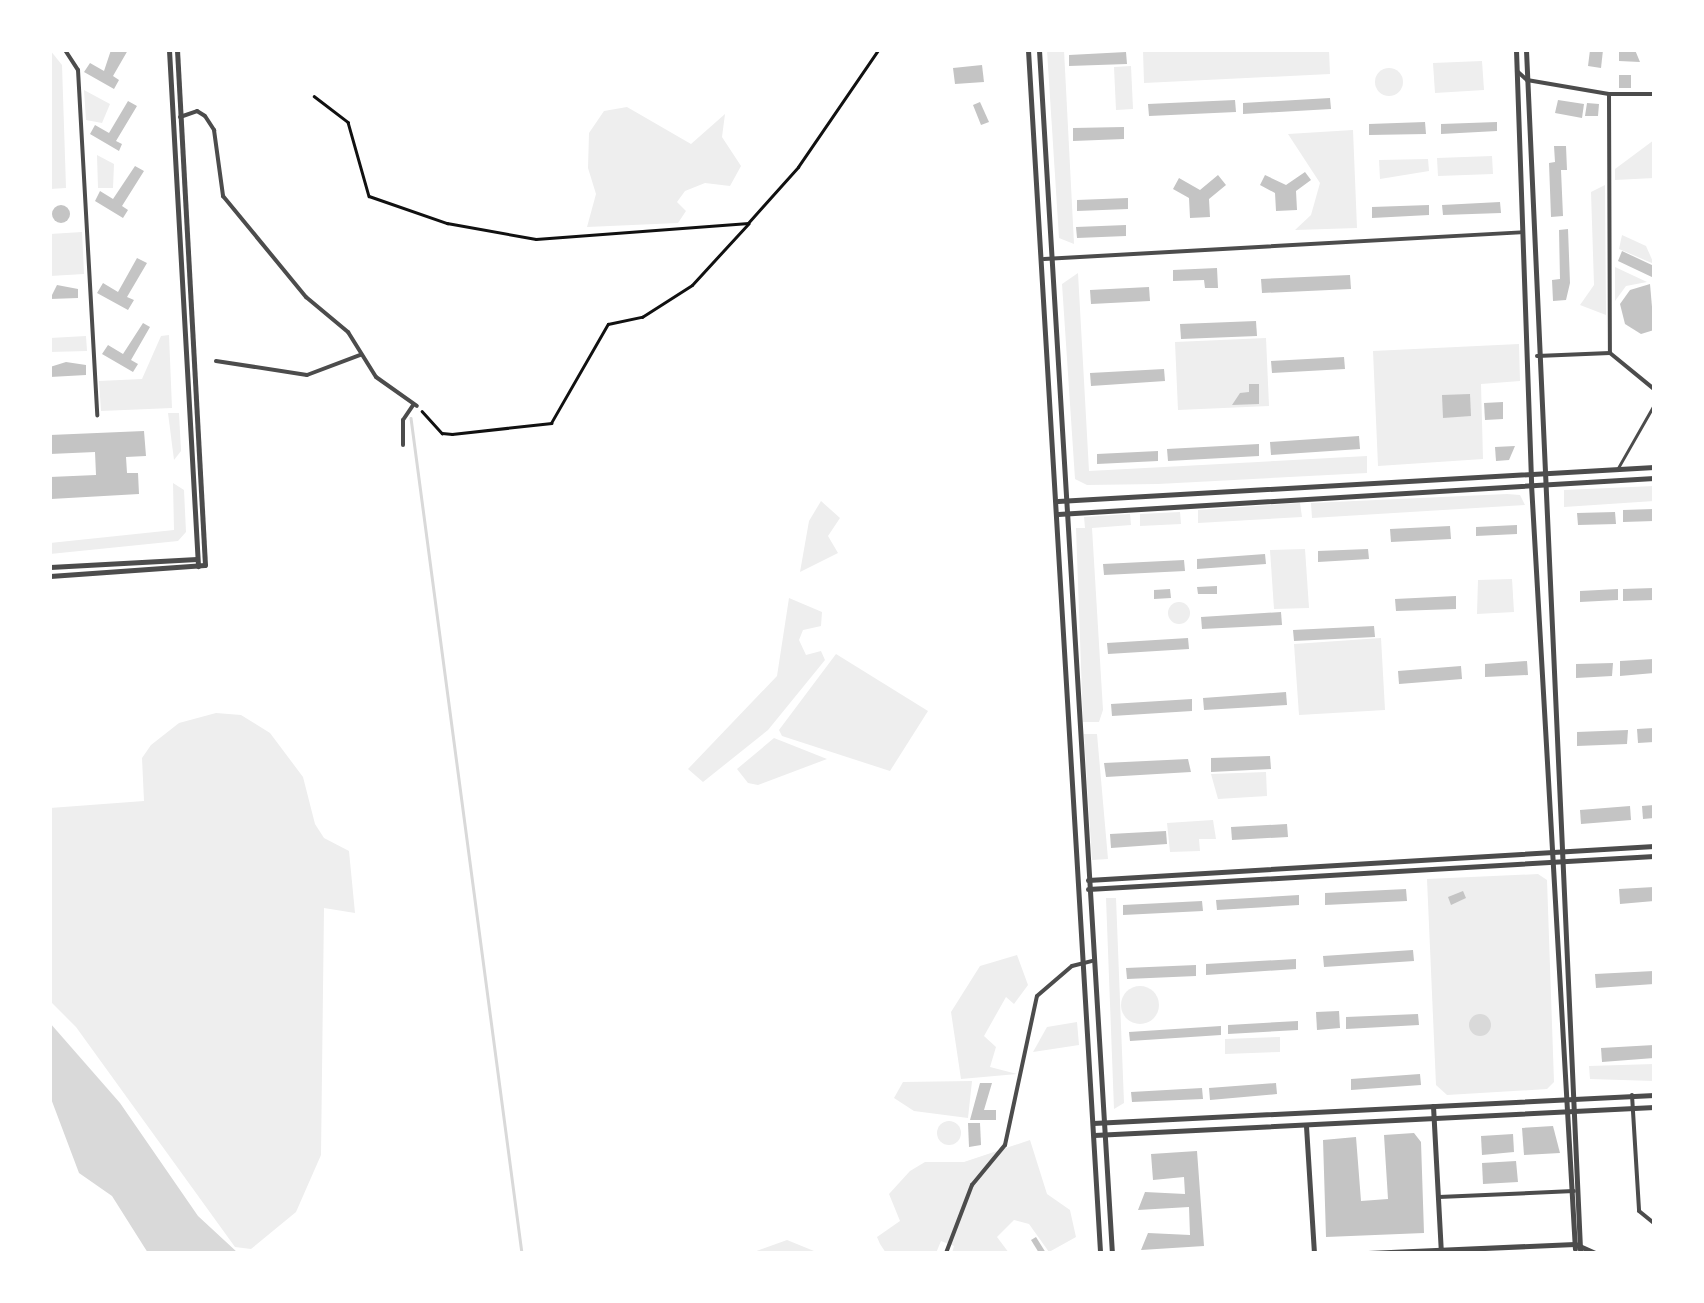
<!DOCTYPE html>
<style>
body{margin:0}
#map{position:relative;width:1704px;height:1303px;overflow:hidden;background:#fff;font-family:Rubik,sans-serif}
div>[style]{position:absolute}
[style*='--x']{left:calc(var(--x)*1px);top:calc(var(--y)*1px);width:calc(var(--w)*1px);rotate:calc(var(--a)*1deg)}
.green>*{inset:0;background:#eee}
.round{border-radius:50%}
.water>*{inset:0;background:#d9d9d9}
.stream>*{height:2.5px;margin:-1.25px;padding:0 1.25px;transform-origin:1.25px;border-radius:1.25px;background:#d9d9d9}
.building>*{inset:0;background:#c4c4c4}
.path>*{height:2.5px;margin:-1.25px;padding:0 1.25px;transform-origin:1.25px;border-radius:1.25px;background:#111}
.service>*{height:2.5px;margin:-1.25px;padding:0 1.25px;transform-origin:1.25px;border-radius:1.25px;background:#4c4c4c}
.pedestrian>*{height:4px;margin:-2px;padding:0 2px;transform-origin:2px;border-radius:2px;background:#4c4c4c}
.minor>*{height:4px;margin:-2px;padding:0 2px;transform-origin:2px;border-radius:2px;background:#4c4c4c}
.tertiary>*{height:5px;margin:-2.5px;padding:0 2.5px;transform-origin:2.5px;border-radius:2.5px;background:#4c4c4c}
span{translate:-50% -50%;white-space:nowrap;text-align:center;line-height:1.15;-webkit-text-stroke:8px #fff;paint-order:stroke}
.frame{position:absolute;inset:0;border:52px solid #fff;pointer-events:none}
</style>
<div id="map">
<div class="green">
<i style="clip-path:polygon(50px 50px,62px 65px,66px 188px,50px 189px)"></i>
<i style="clip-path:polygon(1047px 50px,1064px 50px,1074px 244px,1059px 238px)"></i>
<i style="clip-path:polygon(1143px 50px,1329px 50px,1330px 74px,1144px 83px)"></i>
<i style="clip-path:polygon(1482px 61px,1484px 90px,1435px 93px,1433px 63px)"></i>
<i style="clip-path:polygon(1131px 66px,1133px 109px,1116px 110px,1114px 67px)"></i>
<i class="round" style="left:1375px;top:68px;width:28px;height:28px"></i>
<i style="clip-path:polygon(84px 90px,110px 104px,102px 123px,86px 120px)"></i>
<i style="clip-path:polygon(627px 107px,691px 144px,725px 114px,722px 137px,741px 166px,730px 186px,705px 183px,685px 191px,677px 202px,686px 211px,678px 223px,587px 227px,596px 194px,588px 168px,589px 133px,604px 111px)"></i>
<i style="clip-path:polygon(1353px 130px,1357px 228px,1295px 230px,1311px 215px,1320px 183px,1288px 134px)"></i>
<i style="clip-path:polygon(1654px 140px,1654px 178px,1615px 180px,1615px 169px)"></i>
<i style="clip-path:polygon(97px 155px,114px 164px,113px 188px,98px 188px)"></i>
<i style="clip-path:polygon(1492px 156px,1493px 174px,1438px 176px,1437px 158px)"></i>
<i style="clip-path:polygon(1428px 159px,1429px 171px,1380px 179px,1379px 160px)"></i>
<i style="clip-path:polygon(1605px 185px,1606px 315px,1580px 305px,1594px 285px,1591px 192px)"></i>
<i style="clip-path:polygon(82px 232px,84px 274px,50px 276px,50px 234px)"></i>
<i style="clip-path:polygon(1622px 235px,1646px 246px,1654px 264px,1619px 249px)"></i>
<i style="clip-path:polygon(1615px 267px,1647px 282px,1626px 286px,1615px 301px)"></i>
<i style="clip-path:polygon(1078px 273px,1089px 471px,1367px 456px,1367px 473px,1158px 484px,1087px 485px,1075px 479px,1062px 284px)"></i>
<i style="clip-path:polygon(169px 335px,172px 408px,101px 411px,99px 381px,142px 379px,161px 336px)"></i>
<i style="clip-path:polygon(86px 336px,87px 351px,50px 352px,50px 338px)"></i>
<i style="clip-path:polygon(1266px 338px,1269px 406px,1178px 410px,1175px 342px)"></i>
<i style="clip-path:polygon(1519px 344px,1520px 381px,1481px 384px,1483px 459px,1378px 466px,1373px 351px)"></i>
<i style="clip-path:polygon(168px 413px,179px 413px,181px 451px,174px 460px)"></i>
<i style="clip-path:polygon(173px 483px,184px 490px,186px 532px,178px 541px,50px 554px,50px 543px,174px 530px)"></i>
<i style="clip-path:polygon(1654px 486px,1654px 501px,1564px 507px,1564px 490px)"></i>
<i style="clip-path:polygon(1507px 494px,1520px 495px,1525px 505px,1312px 518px,1311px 503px)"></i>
<i style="clip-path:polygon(821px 501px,840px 518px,828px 536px,838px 553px,800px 572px,809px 521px)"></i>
<i style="clip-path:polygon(1300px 503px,1302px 517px,1198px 523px,1198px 510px)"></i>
<i style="clip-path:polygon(1180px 512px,1181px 524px,1140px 526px,1140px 514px)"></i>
<i style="clip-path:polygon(1130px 514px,1131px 525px,1092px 528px,1103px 710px,1099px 722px,1083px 722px,1076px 528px,1085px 528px,1084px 517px)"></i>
<i style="clip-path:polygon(1305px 549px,1309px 608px,1274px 609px,1270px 550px)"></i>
<i style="clip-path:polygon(1512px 579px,1514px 612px,1477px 614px,1478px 580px)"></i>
<i style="clip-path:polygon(789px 598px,822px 612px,821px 626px,803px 630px,799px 640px,806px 655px,821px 651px,825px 660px,768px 730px,703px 782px,688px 769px,777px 676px)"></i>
<i class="round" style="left:1168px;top:602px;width:22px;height:22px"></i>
<i style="clip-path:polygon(1381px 638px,1385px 710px,1299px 715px,1294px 644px)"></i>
<i style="clip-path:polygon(836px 654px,928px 711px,890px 771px,782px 736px,779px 730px)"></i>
<i style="clip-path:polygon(216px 713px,241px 715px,270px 733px,303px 777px,315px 824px,324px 838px,349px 851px,355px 913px,324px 908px,321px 1155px,296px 1212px,251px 1249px,235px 1247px,76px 1027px,50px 1001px,50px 808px,144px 801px,142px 758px,151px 745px,179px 723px)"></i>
<i style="clip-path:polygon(1084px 734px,1097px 734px,1108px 859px,1092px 860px)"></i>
<i style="clip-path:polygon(774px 738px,827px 759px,758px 785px,748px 783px,737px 769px)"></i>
<i style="clip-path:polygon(1266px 772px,1267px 796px,1218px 799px,1211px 774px)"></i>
<i style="clip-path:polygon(1213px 820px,1216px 839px,1199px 839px,1200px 851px,1170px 852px,1167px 823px)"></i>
<i style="clip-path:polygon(1538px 874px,1547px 880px,1554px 1082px,1547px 1089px,1447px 1095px,1436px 1085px,1427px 879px)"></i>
<i style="clip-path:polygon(1106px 898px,1116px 898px,1124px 1103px,1114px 1109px)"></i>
<i style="clip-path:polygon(1017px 955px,1028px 985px,1014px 1004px,1006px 997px,984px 1036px,996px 1047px,990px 1067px,1017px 1074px,961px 1079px,951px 1012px,980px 966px)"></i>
<i class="round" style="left:1121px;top:986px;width:38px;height:38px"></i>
<i style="clip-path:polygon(1077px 1022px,1079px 1045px,1033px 1052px,1047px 1027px)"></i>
<i style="clip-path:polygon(1280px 1037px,1280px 1052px,1225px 1054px,1225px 1039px)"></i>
<i style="clip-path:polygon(1654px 1064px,1654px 1081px,1590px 1079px,1589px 1066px)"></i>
<i style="clip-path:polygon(972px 1081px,968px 1118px,914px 1111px,894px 1098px,903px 1082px)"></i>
<i class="round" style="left:937px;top:1121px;width:24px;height:24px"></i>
<i style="clip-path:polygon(1030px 1140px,1047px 1194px,1070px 1210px,1076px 1237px,1049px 1252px,1029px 1224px,1014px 1220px,997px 1237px,1009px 1253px,952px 1253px,954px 1246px,941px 1241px,936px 1253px,886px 1253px,880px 1244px,877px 1237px,900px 1221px,889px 1194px,910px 1171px,925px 1162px,964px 1162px)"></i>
<i style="clip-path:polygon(787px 1240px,814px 1251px,847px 1253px,751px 1253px)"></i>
</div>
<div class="water">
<i class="round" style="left:1469px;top:1014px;width:22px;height:22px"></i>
<i style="clip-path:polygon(50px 1023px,120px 1103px,198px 1216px,238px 1253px,148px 1253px,112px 1196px,79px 1173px,50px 1096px)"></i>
</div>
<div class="stream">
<i style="--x:411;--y:418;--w:842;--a:82.43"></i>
</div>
<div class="building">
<i style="clip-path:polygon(111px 50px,128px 50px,113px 76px,119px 80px,114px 89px,84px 72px,90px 63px,104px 71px)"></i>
<i style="clip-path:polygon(1590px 50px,1603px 50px,1601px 68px,1588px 66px)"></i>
<i style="clip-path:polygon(1619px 50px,1635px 50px,1640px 62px,1619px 61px)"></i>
<i style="clip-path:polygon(1126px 52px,1127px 64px,1069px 66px,1069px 55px)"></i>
<i style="clip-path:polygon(982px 65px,984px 82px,955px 84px,953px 68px)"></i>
<i style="clip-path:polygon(1619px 75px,1631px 75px,1631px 88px,1619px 88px)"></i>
<i style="clip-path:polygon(1330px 98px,1331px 109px,1243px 114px,1243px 103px)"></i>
<i style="clip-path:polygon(1235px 100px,1236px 112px,1149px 116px,1148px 104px)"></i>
<i style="clip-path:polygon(1558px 100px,1584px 104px,1582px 118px,1555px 113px)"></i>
<i style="clip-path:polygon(128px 101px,137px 106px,116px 141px,122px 144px,119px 151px,90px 134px,95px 125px,109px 133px)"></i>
<i style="clip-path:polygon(980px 102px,989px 122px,981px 125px,973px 105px)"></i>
<i style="clip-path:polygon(1587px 103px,1599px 104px,1598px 116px,1585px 116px)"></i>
<i style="clip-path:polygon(1425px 122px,1426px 134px,1369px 135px,1369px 124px)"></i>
<i style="clip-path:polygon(1497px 122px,1497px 131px,1441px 134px,1441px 124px)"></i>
<i style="clip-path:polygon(1124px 127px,1124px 139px,1073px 141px,1073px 128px)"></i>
<i style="clip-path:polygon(1554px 146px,1566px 146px,1567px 170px,1561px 170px,1563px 216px,1551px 217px,1549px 163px,1555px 162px)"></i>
<i style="clip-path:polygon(135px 166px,144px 171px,122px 206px,128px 210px,123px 218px,95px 201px,100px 191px,113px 199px)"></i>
<i style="clip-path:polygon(1305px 172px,1311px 180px,1296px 191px,1297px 210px,1276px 211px,1275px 193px,1260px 185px,1265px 175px,1286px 185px)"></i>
<i style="clip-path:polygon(1218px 175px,1226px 185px,1209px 199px,1210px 217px,1190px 218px,1189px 198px,1173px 189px,1179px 178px,1200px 190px)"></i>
<i style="clip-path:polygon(1128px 198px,1128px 209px,1077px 211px,1077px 200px)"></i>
<i style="clip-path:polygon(1500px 202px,1501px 213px,1443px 215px,1442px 205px)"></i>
<i class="round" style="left:52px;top:205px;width:18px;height:18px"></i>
<i style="clip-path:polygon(1429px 205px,1429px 215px,1372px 218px,1372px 207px)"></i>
<i style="clip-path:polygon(1126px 225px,1126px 236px,1077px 238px,1076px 227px)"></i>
<i style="clip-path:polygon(1568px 229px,1570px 283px,1566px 300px,1553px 301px,1552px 280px,1560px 279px,1559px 230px)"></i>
<i style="clip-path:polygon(1622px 251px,1654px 266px,1654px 278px,1618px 261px)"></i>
<i style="clip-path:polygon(137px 258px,147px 263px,127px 297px,134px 300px,128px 310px,97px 293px,103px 283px,118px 292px)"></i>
<i style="clip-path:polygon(1217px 268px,1218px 288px,1205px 288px,1204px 280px,1173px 281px,1173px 270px)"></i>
<i style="clip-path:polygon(1350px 275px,1351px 289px,1262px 293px,1261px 279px)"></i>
<i style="clip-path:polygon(1650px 284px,1654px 330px,1641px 334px,1625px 324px,1620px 304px,1630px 290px)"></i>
<i style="clip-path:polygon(57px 285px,78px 289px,78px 298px,50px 299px)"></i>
<i style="clip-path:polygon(1149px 287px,1150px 301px,1091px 304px,1090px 290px)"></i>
<i style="clip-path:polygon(1256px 321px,1257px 336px,1181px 339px,1180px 324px)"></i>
<i style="clip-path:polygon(143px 323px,150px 327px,131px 360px,138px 364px,133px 372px,102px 354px,108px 345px,123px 354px)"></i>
<i style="clip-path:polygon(1344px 357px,1345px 369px,1272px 373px,1271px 361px)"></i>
<i style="clip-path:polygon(66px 362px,86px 365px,86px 375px,50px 377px,50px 367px)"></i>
<i style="clip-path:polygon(1164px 369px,1165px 381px,1091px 386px,1090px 373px)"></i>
<i style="clip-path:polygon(1249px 384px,1259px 384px,1259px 404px,1232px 405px,1240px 393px,1249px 392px)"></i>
<i style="clip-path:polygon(1470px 394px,1471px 416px,1443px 418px,1442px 395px)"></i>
<i style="clip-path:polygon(1503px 402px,1503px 419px,1485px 420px,1484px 403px)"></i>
<i style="clip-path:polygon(144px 431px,146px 456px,126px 457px,127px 473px,138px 473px,139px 494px,51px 499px,50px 477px,96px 475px,95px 452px,50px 454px,50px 435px)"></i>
<i style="clip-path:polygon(1359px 436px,1360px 449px,1271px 455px,1270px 442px)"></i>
<i style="clip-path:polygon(1259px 444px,1259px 456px,1168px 461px,1167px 449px)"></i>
<i style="clip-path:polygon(1515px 446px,1509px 460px,1496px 461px,1495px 447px)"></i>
<i style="clip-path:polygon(1158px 451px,1158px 461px,1097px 464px,1097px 454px)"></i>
<i style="clip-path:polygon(1654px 509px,1654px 521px,1623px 522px,1623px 510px)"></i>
<i style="clip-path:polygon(1615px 512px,1616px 524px,1578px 525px,1577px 513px)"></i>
<i style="clip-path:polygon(1517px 525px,1517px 534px,1476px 536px,1476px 527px)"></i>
<i style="clip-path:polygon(1450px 526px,1451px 539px,1391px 542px,1390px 529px)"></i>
<i style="clip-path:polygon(1368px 549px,1369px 559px,1318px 562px,1318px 551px)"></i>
<i style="clip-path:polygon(1265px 554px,1266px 564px,1197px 569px,1197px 559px)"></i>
<i style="clip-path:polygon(1184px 560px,1185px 571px,1104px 575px,1103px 564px)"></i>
<i style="clip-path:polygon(1217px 586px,1217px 594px,1198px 594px,1197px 587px)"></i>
<i style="clip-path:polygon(1654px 588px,1654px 600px,1623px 601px,1623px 589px)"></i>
<i style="clip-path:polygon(1170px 589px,1171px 598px,1154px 599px,1154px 590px)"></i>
<i style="clip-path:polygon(1618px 589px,1618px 600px,1580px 602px,1580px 591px)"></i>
<i style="clip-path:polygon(1456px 596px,1456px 609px,1396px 611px,1395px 599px)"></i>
<i style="clip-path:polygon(1281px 612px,1282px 625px,1202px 629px,1201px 617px)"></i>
<i style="clip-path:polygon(1374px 626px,1375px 637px,1294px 641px,1293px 630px)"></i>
<i style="clip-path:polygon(1188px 638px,1189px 649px,1108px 654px,1107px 643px)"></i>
<i style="clip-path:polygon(1654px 659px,1654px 673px,1620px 676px,1620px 661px)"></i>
<i style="clip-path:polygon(1527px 661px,1528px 675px,1485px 677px,1485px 664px)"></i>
<i style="clip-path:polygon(1613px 663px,1612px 676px,1576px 678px,1576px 664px)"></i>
<i style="clip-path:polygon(1461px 666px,1462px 679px,1399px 684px,1398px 671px)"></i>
<i style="clip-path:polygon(1286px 692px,1287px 705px,1204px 710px,1203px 698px)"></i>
<i style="clip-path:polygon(1192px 699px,1192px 711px,1112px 716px,1111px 704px)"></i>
<i style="clip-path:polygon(1654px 728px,1654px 742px,1638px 743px,1637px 729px)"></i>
<i style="clip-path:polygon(1628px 730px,1627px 744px,1577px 746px,1577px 732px)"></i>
<i style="clip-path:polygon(1270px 756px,1271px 769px,1211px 772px,1211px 758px)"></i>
<i style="clip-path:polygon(1188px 759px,1191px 772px,1106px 777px,1104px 763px)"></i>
<i style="clip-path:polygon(1654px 805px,1654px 818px,1643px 819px,1642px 806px)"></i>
<i style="clip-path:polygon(1630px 806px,1631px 820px,1581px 824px,1580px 810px)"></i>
<i style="clip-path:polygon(1287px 824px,1288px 837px,1232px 840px,1231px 827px)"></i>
<i style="clip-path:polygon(1166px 831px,1167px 844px,1111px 848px,1110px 834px)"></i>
<i style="clip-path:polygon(1654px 887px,1654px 901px,1620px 904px,1619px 889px)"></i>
<i style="clip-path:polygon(1406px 889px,1407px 901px,1325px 905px,1325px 893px)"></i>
<i style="clip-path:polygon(1463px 891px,1466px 898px,1451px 905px,1448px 897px)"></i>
<i style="clip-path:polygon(1299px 895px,1299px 905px,1217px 910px,1216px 900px)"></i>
<i style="clip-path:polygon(1202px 901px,1203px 911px,1123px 915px,1123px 905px)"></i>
<i style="clip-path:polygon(1413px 950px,1414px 961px,1324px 967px,1323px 956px)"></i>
<i style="clip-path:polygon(1296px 959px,1296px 969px,1206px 975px,1206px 964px)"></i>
<i style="clip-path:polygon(1196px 965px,1196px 976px,1127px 979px,1126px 968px)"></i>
<i style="clip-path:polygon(1654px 971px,1654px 984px,1596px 988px,1595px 974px)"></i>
<i style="clip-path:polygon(1339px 1011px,1340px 1028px,1317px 1030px,1316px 1012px)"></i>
<i style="clip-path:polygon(1418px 1014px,1419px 1025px,1346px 1029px,1346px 1017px)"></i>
<i style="clip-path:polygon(1298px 1021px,1298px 1030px,1228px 1034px,1228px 1025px)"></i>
<i style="clip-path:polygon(1221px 1026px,1221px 1035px,1130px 1041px,1129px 1032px)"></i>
<i style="clip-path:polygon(1654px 1045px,1654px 1058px,1602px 1062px,1601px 1048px)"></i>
<i style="clip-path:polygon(1420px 1074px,1421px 1085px,1351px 1090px,1351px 1079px)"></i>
<i style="clip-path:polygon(980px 1083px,992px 1083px,984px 1110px,996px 1110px,996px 1120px,970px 1120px)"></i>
<i style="clip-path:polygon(1276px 1083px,1277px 1094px,1210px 1100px,1209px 1088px)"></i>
<i style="clip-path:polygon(1202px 1088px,1203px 1099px,1132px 1102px,1131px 1092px)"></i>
<i style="clip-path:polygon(968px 1123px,980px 1123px,981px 1145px,969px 1147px)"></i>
<i style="clip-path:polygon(1553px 1126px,1560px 1153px,1524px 1155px,1522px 1128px)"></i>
<i style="clip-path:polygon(1414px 1133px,1421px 1142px,1424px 1233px,1326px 1237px,1323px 1140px,1356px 1137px,1361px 1201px,1388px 1199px,1384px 1135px)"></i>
<i style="clip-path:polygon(1513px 1134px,1514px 1152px,1482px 1155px,1481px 1136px)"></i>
<i style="clip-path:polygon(1197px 1151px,1204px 1246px,1141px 1250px,1148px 1233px,1190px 1235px,1189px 1207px,1138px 1210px,1145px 1192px,1185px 1194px,1184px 1177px,1153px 1180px,1151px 1154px)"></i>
<i style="clip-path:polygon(1516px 1161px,1518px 1182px,1483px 1184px,1482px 1163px)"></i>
<i style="clip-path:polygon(1036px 1237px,1046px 1253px,1039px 1253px,1031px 1240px)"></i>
</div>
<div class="path">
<i style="--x:314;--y:96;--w:43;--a:37.4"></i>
<i style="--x:348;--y:122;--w:77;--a:74.2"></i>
<i style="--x:369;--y:196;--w:83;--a:19.1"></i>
<i style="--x:447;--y:223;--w:90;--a:10.2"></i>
<i style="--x:536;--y:239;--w:213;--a:-4.3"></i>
<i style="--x:748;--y:223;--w:75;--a:-48.2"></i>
<i style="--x:798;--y:167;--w:142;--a:-55.6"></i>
<i style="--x:422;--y:411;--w:30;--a:48"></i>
<i style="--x:442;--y:433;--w:10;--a:6"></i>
<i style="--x:452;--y:434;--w:100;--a:-6.3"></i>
<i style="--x:551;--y:423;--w:114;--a:-60.1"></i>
<i style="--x:608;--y:324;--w:35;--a:-12"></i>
<i style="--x:642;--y:317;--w:59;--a:-32.6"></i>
<i style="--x:692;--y:285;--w:83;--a:-47.4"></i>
</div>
<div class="service">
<i style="--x:1618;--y:468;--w:73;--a:-60.3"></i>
</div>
<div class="pedestrian">
<i style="--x:65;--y:50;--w:24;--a:57"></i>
<i style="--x:78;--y:70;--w:346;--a:86.8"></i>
</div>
<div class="minor">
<i style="--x:1517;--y:71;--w:13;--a:42"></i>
<i style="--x:1527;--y:80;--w:83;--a:9.7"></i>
<i style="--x:1609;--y:94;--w:45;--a:0"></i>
<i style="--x:1609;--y:94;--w:259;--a:89.8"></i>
<i style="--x:180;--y:117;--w:18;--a:-19"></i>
<i style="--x:197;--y:111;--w:9;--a:32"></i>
<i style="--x:205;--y:116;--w:17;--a:57"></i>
<i style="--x:214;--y:130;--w:67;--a:82.2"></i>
<i style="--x:223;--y:196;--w:131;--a:50.6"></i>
<i style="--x:306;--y:297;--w:55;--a:39.8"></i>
<i style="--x:348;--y:332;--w:53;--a:58.1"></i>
<i style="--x:376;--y:377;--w:50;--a:35.3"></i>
<i style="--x:1044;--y:259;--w:477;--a:-3.2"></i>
<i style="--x:1537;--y:356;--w:73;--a:-2.4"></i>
<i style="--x:1610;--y:353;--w:57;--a:39.3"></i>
<i style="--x:216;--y:361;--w:92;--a:8.7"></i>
<i style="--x:307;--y:375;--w:57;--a:-20.7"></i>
<i style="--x:403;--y:445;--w:25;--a:-90"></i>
<i style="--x:403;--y:420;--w:18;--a:-56"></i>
<i style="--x:1632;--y:1095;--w:116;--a:86.5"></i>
<i style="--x:1639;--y:1211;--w:19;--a:39"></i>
<i style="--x:1439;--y:1197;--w:135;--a:-2.5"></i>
<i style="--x:946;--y:1253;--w:73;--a:-69.1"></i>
<i style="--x:972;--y:1185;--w:52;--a:-50.5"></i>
<i style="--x:1005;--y:1145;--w:152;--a:-77.9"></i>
<i style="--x:1037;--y:996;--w:46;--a:-40.6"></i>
<i style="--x:1072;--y:966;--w:21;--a:-14"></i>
</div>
<div class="tertiary">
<i style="--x:169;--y:50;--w:517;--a:86.78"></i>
<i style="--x:1028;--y:50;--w:1205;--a:86.57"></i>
<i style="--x:1039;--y:50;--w:1205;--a:86.53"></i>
<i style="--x:1516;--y:50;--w:434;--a:88"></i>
<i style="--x:1531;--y:484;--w:766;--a:86.71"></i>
<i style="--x:1526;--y:50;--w:1201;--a:87.42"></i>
<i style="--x:1058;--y:501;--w:597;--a:-3.27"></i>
<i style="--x:1058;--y:514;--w:597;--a:-3.46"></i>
<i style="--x:50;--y:567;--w:147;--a:-3.1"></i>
<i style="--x:50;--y:576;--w:155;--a:-4.1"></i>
<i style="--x:205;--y:565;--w:516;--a:-93.11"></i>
<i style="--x:1088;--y:880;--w:567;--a:-3.44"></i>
<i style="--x:1088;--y:889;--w:567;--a:-3.34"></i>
<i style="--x:1433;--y:1106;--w:147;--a:86.9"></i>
<i style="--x:1093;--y:1123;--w:562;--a:-2.86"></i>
<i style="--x:1306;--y:1126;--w:127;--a:86.4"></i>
<i style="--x:1094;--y:1135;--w:561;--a:-2.86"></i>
<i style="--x:1368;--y:1253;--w:207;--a:-2.5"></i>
<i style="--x:1575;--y:1244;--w:22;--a:24"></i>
<i style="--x:1464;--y:1253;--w:121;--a:0"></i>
</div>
<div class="frame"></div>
</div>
